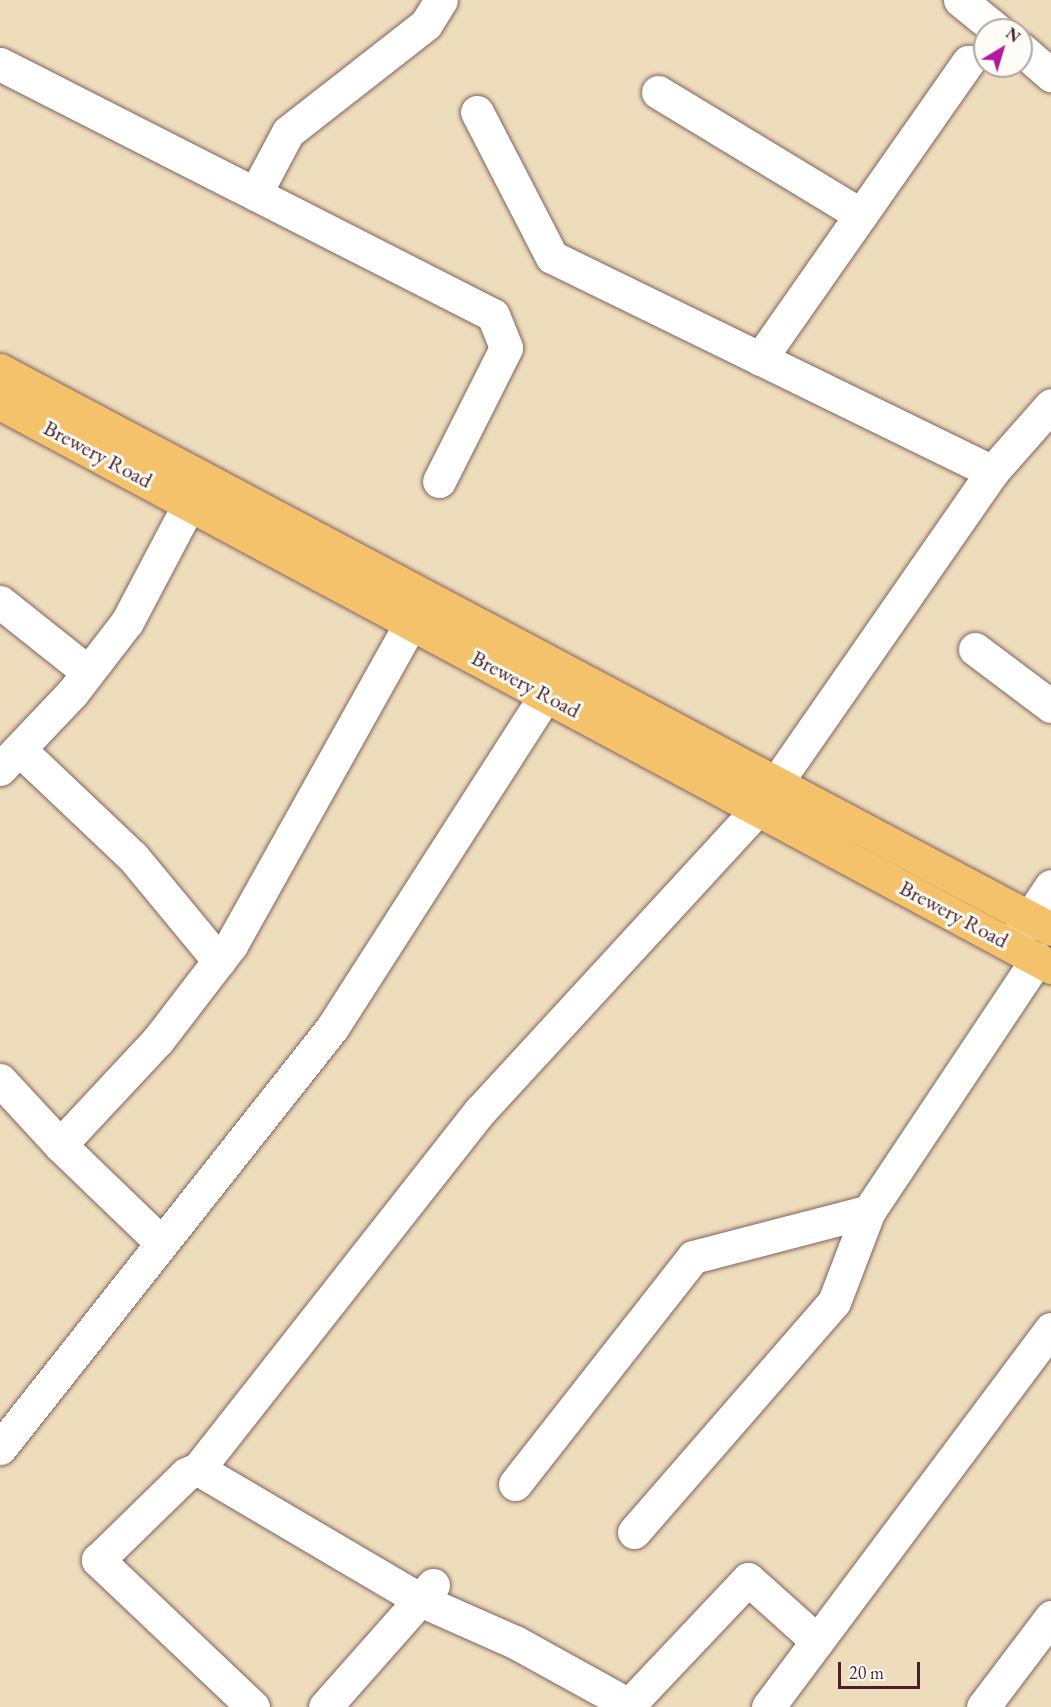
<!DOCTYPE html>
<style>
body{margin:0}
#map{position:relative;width:1051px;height:1707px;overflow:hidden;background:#eeddbc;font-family:"EB Garamond",serif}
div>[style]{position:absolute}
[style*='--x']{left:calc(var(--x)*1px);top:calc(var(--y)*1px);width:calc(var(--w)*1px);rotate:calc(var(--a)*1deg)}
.roads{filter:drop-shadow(0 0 2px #83625e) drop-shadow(0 0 2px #83625e)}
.minor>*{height:33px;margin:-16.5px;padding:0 16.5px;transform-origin:16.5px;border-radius:16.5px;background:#fff}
.major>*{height:33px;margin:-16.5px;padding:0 16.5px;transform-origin:16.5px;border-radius:16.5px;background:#f4c26a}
span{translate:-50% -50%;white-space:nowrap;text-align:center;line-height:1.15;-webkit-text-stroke:6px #fdfcf7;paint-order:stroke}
.street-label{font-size:22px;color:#4a1f2b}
.north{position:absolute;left:973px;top:18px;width:60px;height:60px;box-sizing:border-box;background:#fdfcf7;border:2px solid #b5a4a5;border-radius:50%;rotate:38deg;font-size:16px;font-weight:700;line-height:24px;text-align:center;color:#4a1f2b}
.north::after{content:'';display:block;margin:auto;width:21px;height:27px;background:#b5179e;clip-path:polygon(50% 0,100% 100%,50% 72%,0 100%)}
.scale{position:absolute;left:838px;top:1662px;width:82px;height:27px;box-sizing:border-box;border:3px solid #4a1f2b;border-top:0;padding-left:8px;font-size:18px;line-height:21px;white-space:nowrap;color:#4a1f2b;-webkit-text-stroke:4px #fdfcf7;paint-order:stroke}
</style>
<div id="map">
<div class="roads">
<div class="minor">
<i style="--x:960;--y:0;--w:48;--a:39"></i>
<i style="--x:1021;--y:49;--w:40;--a:41"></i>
<i style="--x:0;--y:64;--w:553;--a:26.98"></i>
<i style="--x:493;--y:315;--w:35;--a:68"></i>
<i style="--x:506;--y:348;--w:149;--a:116.7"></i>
<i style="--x:658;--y:92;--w:237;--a:31.2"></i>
<i style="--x:477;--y:112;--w:163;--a:62.7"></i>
<i style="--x:552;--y:257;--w:490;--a:26"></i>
<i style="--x:255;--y:194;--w:70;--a:-62"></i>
<i style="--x:288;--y:132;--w:175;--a:-38"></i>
<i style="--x:426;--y:24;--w:28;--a:-58"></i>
<i style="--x:760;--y:359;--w:363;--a:-55"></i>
<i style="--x:0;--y:602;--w:112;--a:38.5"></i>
<i style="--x:975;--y:649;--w:95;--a:36.9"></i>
<i style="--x:19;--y:749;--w:157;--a:43.5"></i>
<i style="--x:133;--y:857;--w:135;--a:50.4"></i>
<i style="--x:0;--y:769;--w:106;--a:-46.5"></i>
<i style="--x:73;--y:692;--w:88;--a:-52.4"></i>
<i style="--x:127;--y:622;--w:161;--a:-62.2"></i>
<i style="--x:1014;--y:941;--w:66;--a:-56.1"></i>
<i style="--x:0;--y:1080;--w:88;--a:47.3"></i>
<i style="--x:60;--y:1145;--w:141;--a:43.9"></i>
<i style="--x:60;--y:1145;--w:144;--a:-47"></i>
<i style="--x:158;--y:1040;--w:120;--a:-52.5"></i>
<i style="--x:231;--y:945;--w:398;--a:-60.8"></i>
<i style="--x:0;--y:1448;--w:535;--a:-51.67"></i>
<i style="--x:332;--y:1028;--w:396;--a:-57.3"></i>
<i style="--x:546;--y:695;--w:28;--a:-64"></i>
<i style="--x:198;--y:1469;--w:258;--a:30.5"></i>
<i style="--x:420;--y:1600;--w:104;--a:23.9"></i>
<i style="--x:515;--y:1642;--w:130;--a:28.9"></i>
<i style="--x:515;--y:1484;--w:288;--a:-51.9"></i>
<i style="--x:693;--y:1257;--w:182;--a:-14.6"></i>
<i style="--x:634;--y:1532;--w:305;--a:-49"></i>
<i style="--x:834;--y:1302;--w:97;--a:-69"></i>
<i style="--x:869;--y:1211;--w:303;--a:-56.3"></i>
<i style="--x:253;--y:1707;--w:214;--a:-136.5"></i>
<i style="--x:98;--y:1560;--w:123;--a:-44.3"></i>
<i style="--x:186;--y:1474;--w:13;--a:-23"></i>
<i style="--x:198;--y:1469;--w:456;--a:-51.8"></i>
<i style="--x:480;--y:1111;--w:410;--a:-47.4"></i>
<i style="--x:758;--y:809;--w:410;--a:-55.2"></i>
<i style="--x:992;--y:472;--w:89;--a:-48.6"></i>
<i style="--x:325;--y:1707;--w:163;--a:-48.5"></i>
<i style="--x:627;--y:1707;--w:176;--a:-46.6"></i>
<i style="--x:748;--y:1579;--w:93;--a:41.9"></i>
<i style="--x:768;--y:1707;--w:472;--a:-53.2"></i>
<i style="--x:983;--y:1707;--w:113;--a:-52.9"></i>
</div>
<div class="major">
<i style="--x:0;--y:370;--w:1190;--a:28.01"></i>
<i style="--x:0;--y:403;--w:1193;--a:28.22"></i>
</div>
</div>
<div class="street-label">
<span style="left:98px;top:454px;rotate:28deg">Brewery Road</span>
<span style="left:526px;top:684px;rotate:28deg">Brewery Road</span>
<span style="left:954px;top:914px;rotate:28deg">Brewery Road</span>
</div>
<div class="north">N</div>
<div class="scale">20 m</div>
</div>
